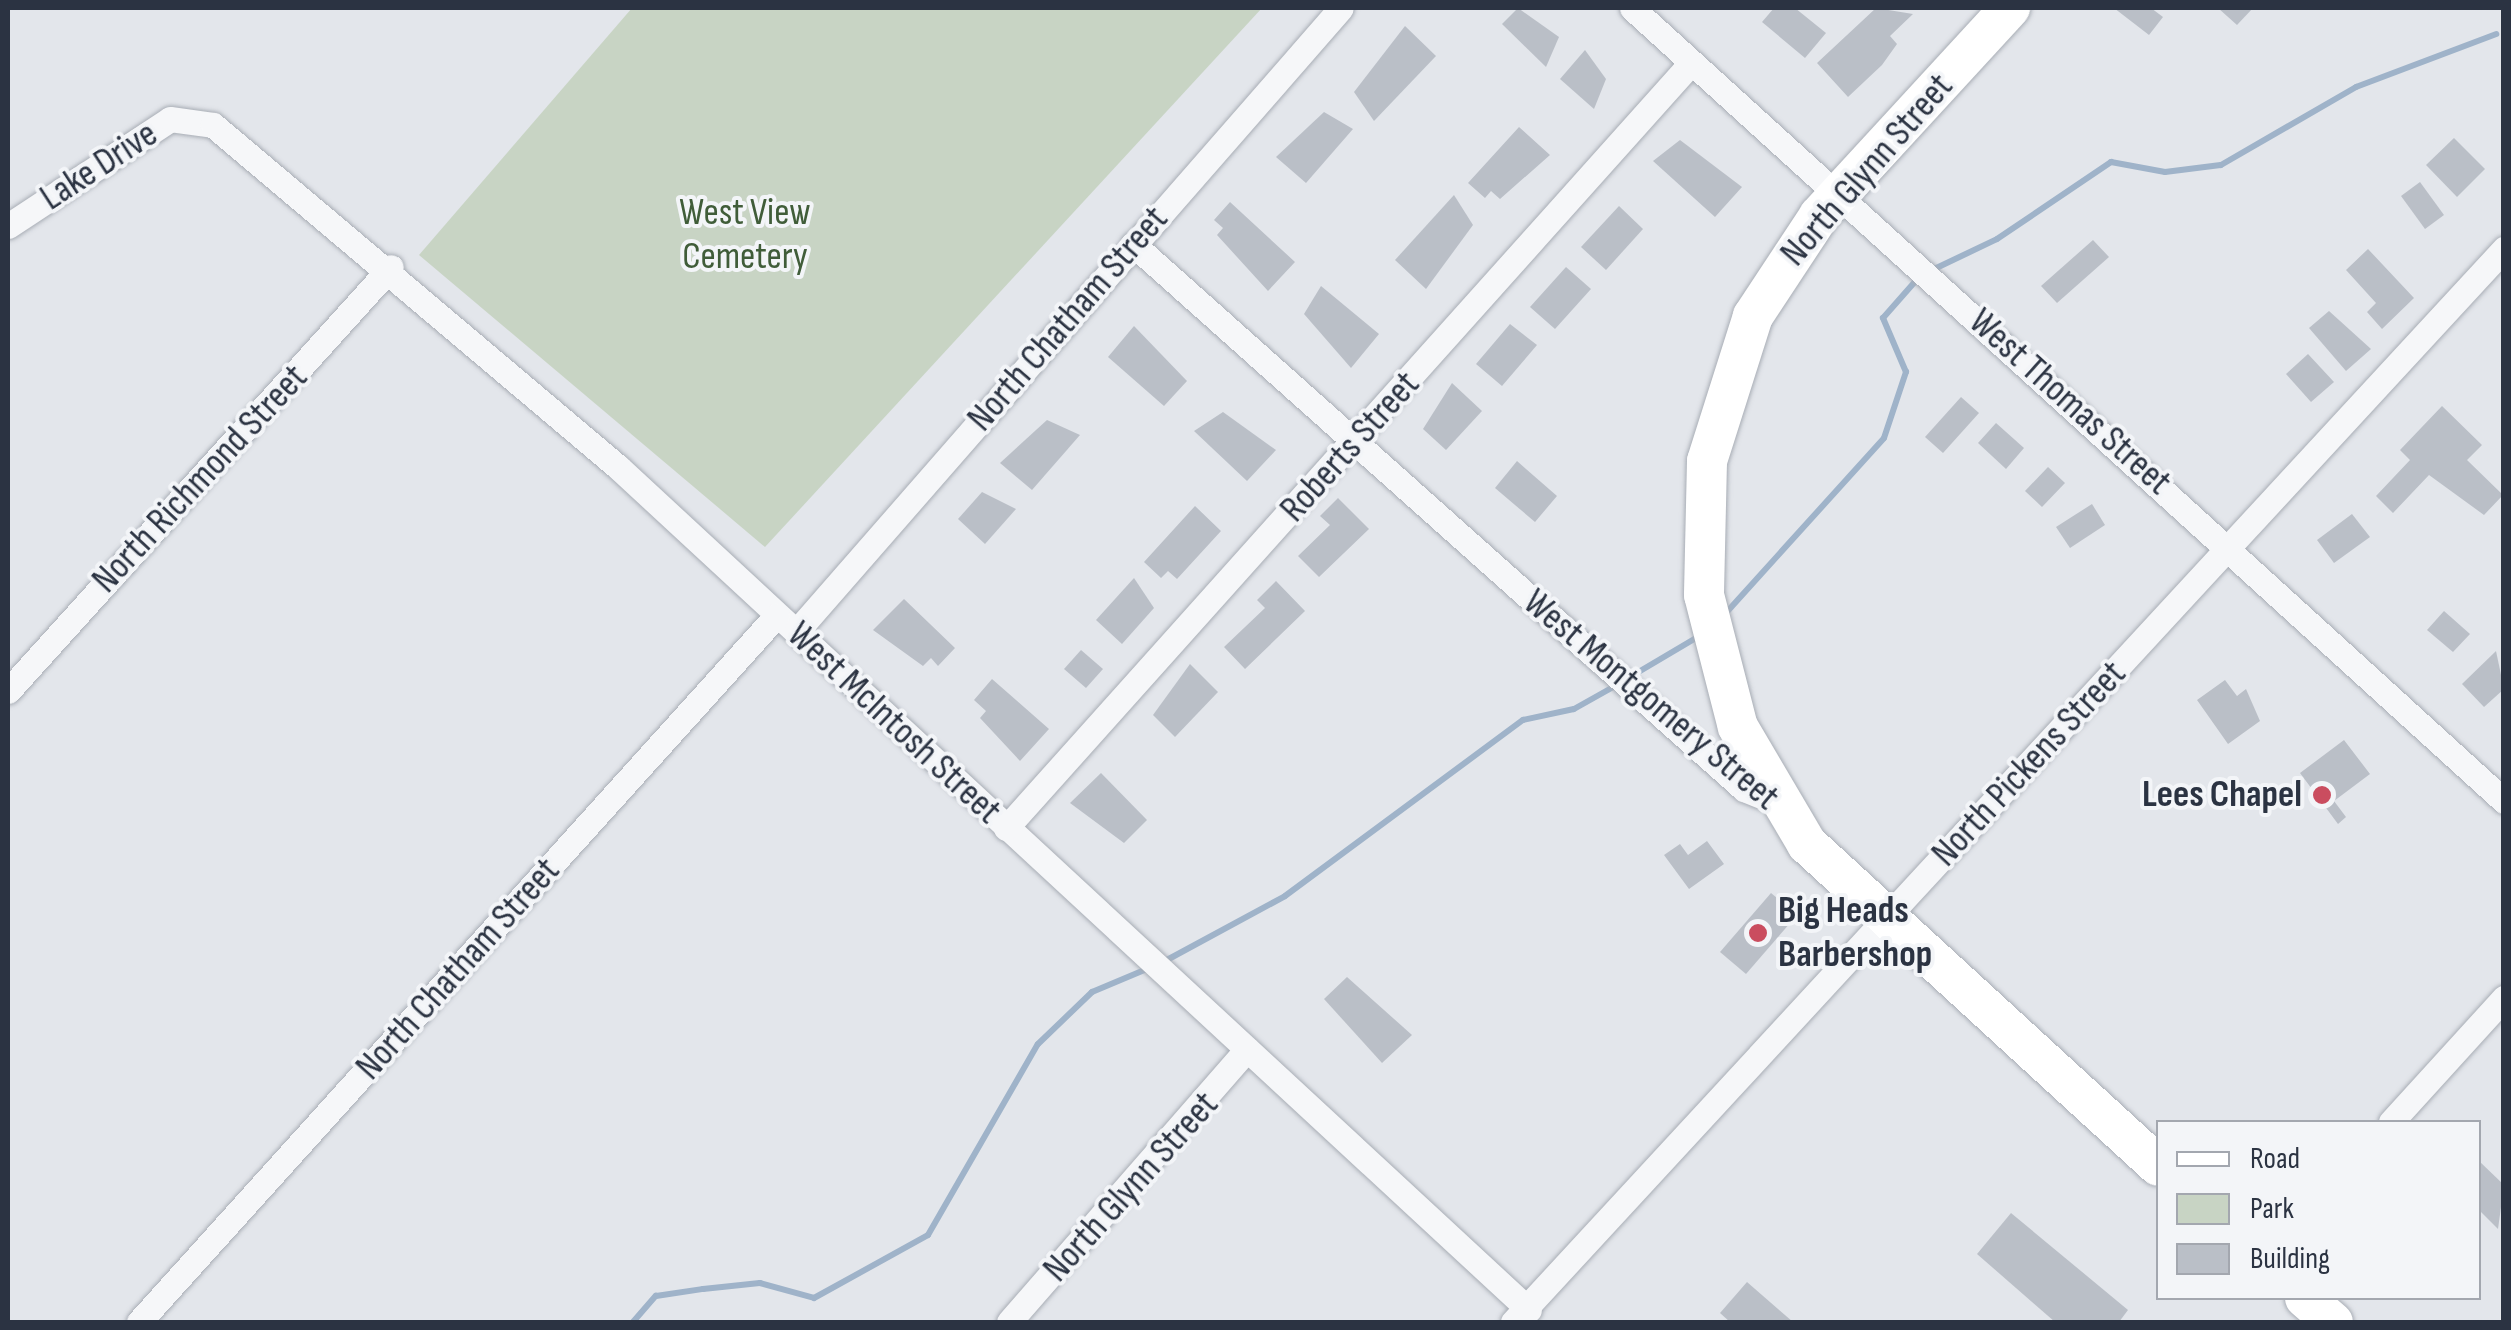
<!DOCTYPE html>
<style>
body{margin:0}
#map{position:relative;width:2511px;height:1330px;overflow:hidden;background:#e3e6eb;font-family:"Sofia Sans Condensed",sans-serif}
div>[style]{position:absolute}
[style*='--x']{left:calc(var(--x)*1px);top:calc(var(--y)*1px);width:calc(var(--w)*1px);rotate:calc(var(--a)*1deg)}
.green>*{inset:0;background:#c8d4c4}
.stream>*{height:6px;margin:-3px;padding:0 3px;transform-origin:3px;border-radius:3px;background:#9fb3c9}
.building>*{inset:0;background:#babfc7}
.roads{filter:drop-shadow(0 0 2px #a8adb5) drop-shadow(0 0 2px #a8adb5)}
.street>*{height:25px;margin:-12.5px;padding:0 12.5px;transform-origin:12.5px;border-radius:12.5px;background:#f6f7f9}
.primary>*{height:40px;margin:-20px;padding:0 20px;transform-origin:20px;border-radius:20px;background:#fff}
.dots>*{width:28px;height:28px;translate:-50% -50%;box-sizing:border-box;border:5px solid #f3f5f8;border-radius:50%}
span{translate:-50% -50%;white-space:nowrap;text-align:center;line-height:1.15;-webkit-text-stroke:8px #f3f5f8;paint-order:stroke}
.street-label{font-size:38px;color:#2b3342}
.park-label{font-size:38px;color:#405d39}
.poi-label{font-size:38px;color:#2b3342;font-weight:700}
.right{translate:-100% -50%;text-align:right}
.left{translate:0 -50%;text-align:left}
.frame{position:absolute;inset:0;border:10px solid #2b3342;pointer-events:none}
.legend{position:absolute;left:2156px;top:1120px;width:325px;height:180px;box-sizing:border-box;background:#f3f5f8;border:2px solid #a3a7af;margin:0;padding:12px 18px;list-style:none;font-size:30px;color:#2b3342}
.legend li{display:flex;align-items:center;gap:20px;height:50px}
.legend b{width:50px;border:2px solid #a3a7af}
</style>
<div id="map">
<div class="green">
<i style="clip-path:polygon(632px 8px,1262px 8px,765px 547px,419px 255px)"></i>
</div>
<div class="stream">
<i style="--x:1930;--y:271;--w:74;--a:-25.5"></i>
<i style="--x:1997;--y:239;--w:138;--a:-34"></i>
<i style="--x:2111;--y:162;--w:55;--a:10.5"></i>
<i style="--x:2165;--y:172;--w:56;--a:-7.1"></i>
<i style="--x:2221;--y:165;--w:156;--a:-30"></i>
<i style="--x:2356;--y:87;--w:150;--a:-20.7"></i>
<i style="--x:1725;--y:614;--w:237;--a:-47.9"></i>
<i style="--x:1884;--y:438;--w:70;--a:-71.6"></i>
<i style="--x:1906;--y:372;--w:59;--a:-113.1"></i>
<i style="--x:1883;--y:318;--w:55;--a:-48.7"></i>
<i style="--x:1630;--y:677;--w:82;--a:-30.6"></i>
<i style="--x:1165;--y:961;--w:136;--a:-28.4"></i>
<i style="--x:1285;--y:896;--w:296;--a:-36.5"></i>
<i style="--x:1523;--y:720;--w:52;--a:-12.2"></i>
<i style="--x:1574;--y:709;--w:47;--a:-29.3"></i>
<i style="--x:633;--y:1322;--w:35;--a:-49"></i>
<i style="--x:656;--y:1296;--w:48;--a:-8.5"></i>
<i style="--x:703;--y:1289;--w:57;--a:-6"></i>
<i style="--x:760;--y:1283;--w:56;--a:15.5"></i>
<i style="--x:814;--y:1298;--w:130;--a:-28.9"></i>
<i style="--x:928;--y:1235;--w:220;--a:-60.1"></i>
<i style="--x:1038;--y:1044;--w:75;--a:-43.9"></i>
<i style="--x:1092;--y:992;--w:62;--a:-22.8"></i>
</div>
<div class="building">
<i style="clip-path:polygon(1518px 8px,1559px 37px,1546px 67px,1502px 24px)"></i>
<i style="clip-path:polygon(1774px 8px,1795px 8px,1826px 33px,1805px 58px,1762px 22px)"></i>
<i style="clip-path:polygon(1876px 8px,1913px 14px,1890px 36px,1897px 44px,1882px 65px,1848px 97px,1817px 63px)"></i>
<i style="clip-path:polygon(2114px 8px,2151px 8px,2163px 17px,2149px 35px)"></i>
<i style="clip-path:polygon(2218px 8px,2253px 8px,2237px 25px)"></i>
<i style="clip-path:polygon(1405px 26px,1436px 56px,1374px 121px,1354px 92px)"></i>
<i style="clip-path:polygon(1585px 50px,1606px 79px,1594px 109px,1560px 79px)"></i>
<i style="clip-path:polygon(1324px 112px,1353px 129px,1306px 183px,1276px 157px)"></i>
<i style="clip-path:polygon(1519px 127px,1550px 155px,1500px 199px,1491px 191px,1485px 198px,1468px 183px)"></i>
<i style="clip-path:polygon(2454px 138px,2485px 169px,2457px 197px,2426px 165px)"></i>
<i style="clip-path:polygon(1680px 140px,1742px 187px,1715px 217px,1653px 161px)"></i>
<i style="clip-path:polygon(2420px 182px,2444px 215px,2425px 229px,2401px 196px)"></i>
<i style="clip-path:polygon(1454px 195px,1473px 225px,1426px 289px,1395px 260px)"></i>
<i style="clip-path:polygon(1230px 202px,1295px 262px,1268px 291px,1217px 235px,1223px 228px,1214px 220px)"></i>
<i style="clip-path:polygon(1619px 206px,1643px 229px,1606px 270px,1581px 247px)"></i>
<i style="clip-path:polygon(2093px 240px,2109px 257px,2057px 303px,2041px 286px)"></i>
<i style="clip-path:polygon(2368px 249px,2414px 298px,2382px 329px,2367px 312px,2376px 303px,2346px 270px)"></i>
<i style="clip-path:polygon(1566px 267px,1591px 289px,1555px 329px,1530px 307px)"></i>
<i style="clip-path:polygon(1321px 286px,1379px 334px,1351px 368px,1304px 314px)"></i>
<i style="clip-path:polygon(2329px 311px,2371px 349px,2346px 371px,2309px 328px)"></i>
<i style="clip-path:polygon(1510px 324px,1537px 345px,1502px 386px,1476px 364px)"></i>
<i style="clip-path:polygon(1134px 326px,1187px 381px,1164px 406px,1108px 357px)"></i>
<i style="clip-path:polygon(2308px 354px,2334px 382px,2311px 402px,2286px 374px)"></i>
<i style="clip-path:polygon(1452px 383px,1482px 411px,1446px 450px,1423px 429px)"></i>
<i style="clip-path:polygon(1961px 397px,1979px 413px,1943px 453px,1925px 437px)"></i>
<i style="clip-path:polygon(2442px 406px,2482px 445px,2467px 460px,2503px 495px,2484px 515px,2429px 475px,2393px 513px,2376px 496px,2410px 460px,2400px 450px)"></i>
<i style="clip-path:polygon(1223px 412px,1276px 450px,1247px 481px,1194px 431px)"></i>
<i style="clip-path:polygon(1047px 420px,1080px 435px,1032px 490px,1000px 463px)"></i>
<i style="clip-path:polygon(1996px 423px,2024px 448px,2006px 469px,1978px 443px)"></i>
<i style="clip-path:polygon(1517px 461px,1557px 496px,1535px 522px,1495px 488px)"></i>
<i style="clip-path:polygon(2048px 467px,2065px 483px,2042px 507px,2025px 491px)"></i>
<i style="clip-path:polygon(982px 492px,1016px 509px,985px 544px,958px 519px)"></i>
<i style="clip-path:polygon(1338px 498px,1369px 529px,1319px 577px,1298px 556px,1330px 525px,1320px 516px)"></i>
<i style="clip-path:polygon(2092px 504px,2105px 525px,2070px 548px,2056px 527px)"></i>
<i style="clip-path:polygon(1195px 506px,1221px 531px,1177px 579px,1168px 571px,1161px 578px,1144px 562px)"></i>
<i style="clip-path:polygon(2352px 514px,2370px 537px,2334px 563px,2317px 540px)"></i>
<i style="clip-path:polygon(1134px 578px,1154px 608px,1122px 644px,1096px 620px)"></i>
<i style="clip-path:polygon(1276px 581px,1305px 611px,1245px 669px,1224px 647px,1265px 608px,1257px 600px)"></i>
<i style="clip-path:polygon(904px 599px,955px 648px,938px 666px,931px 658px,923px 666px,873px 630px)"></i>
<i style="clip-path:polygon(2444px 611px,2470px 634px,2453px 652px,2427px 630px)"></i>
<i style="clip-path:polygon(1081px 650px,1103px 669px,1086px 688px,1064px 669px)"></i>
<i style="clip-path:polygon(2496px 651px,2504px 689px,2484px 707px,2462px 684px)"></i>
<i style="clip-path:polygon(1190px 664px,1218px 692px,1175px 737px,1153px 715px)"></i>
<i style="clip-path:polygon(992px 679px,1049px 729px,1020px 761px,980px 718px,986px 711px,974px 700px)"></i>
<i style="clip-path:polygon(2225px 680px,2237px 696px,2246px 689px,2260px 721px,2228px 744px,2197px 700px)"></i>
<i style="clip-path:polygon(2344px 740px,2370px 774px,2334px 801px,2346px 817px,2338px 824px,2300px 773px)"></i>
<i style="clip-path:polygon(1101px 773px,1147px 820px,1124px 843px,1070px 803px)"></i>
<i style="clip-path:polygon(1707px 841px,1724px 864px,1689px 889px,1664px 855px,1680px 844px,1688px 855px)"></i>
<i style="clip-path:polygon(1771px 893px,1797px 915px,1746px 974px,1720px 952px)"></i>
<i style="clip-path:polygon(1347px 977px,1412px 1035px,1382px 1063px,1324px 999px)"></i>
<i style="clip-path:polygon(2478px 1160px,2504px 1185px,2498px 1229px,2478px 1209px)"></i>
<i style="clip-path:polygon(2011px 1213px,2128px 1310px,2119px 1322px,2055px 1322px,1977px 1254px)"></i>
<i style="clip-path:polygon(1747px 1282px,1793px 1322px,1730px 1322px,1720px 1313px)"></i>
</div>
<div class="roads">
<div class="street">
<i style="--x:1632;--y:8;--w:1179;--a:42.28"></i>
<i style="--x:8;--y:226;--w:194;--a:-33.4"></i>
<i style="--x:170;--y:119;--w:43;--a:7.9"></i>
<i style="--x:213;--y:125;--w:530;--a:40.18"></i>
<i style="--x:618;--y:467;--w:1241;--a:42.78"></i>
<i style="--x:1133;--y:244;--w:819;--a:41.73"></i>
<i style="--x:1744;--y:789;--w:38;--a:22"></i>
<i style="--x:796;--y:632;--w:828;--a:-48.87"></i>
<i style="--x:8;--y:691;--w:571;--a:-47.91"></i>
<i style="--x:1006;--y:828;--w:1027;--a:-48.16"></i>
<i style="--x:2391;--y:1122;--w:168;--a:-47.7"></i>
<i style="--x:139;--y:1322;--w:952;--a:-47.94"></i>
<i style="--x:1009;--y:1322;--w:362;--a:-48.9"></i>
<i style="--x:1513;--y:1322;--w:1461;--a:-47.28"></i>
</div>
<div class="primary">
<i style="--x:2010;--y:8;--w:282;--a:132.6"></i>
<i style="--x:1819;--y:216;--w:120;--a:123.4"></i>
<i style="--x:1753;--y:316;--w:152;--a:107.6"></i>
<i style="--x:1707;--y:461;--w:134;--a:91.3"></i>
<i style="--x:1704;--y:595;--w:136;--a:75.6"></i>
<i style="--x:1738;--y:727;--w:136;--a:59.5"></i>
<i style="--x:1807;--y:844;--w:476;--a:42.5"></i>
<i style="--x:2305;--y:1298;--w:37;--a:41"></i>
</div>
</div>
<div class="dots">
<i style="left:2322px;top:795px;background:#ca4d5f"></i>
<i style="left:1758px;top:933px;background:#ca4d5f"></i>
</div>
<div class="street-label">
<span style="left:99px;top:166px;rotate:-33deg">Lake Drive</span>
<span style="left:1867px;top:170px;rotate:-49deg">North Glynn Street</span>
<span style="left:1068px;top:319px;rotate:-49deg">North Chatham Street</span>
<span style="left:2070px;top:402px;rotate:42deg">West Thomas Street</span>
<span style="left:1350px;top:447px;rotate:-48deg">Roberts Street</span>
<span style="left:200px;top:479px;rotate:-47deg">North Richmond Street</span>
<span style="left:1651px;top:700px;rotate:40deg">West Montgomery Street</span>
<span style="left:894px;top:723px;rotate:43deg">West McIntosh Street</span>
<span style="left:2029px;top:764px;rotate:-47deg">North Pickens Street</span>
<span style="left:458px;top:969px;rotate:-48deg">North Chatham Street</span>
<span style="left:1131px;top:1187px;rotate:-48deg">North Glynn Street</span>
</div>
<div class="park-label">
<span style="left:745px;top:235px">West View<br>Cemetery</span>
</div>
<div class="poi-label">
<span class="right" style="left:2302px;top:795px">Lees Chapel</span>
<span class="left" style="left:1778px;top:933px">Big Heads<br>Barbershop</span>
</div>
<div class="frame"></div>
<ul class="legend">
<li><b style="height:12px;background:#fff"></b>Road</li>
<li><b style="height:28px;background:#c8d4c4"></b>Park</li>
<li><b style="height:28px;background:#babfc7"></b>Building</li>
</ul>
</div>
